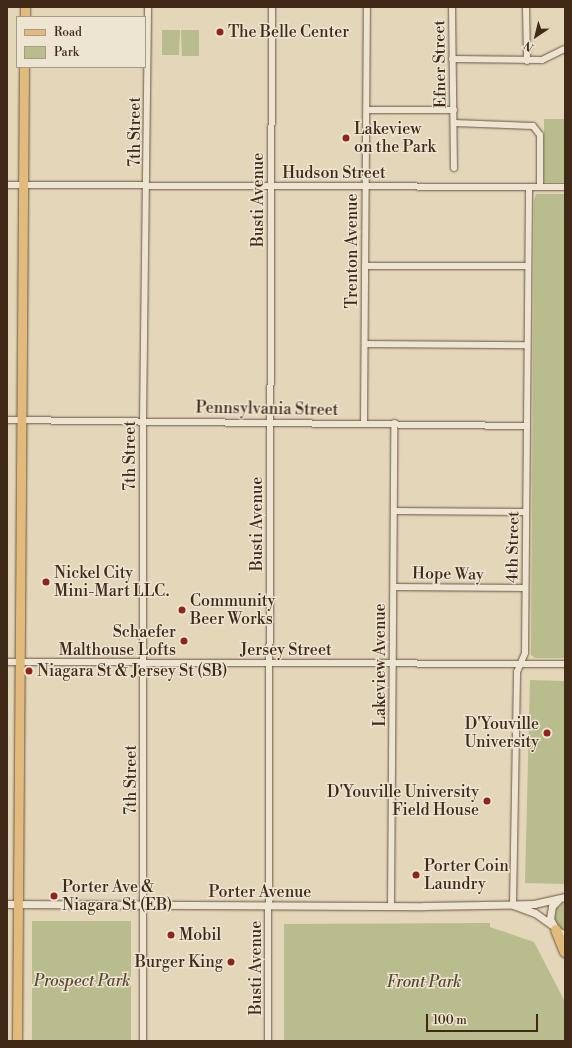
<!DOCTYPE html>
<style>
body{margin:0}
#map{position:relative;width:572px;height:1048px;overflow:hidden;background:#e3d6b9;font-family:"Libre Bodoni",serif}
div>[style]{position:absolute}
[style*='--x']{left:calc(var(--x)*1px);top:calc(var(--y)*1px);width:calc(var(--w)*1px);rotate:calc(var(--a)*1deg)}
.green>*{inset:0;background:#b9bc8c}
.roads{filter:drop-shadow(0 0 1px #695540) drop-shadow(0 0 1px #695540)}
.minor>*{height:6px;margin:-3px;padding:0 3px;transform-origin:3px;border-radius:3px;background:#ede4d2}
.tertiary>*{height:7px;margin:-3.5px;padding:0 3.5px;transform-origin:3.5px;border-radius:3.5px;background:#ede4d2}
.primary>*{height:9px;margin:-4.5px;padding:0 4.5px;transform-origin:4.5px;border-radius:4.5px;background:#e2bb7c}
.trunk>*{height:10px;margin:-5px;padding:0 5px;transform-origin:5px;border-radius:5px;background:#e2bb7c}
.dots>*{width:11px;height:11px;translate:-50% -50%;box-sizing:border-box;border:2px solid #ede4d2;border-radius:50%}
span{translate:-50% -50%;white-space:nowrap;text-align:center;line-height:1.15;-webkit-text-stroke:3px #ede4d2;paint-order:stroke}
.poi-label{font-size:16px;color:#402a17}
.left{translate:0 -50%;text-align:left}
.right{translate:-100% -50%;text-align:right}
.street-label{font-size:16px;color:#402a17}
.park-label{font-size:16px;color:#58472e;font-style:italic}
.frame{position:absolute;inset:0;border:8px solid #402a17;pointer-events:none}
.legend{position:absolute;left:16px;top:16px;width:130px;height:52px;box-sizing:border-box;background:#ede4d2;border:1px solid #a89a87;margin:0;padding:5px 7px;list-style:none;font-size:12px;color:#402a17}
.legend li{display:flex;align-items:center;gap:8px;height:20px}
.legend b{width:20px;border:1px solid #a89a87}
.north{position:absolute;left:516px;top:16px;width:40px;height:40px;-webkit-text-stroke:3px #ede4d2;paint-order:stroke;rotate:215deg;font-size:11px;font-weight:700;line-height:16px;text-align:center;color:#402a17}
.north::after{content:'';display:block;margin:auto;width:14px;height:18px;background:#402a17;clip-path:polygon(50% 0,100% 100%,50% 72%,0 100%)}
.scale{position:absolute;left:426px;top:1014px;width:112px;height:18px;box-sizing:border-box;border:2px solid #402a17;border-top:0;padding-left:5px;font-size:12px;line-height:14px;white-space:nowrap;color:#402a17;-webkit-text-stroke:3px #ede4d2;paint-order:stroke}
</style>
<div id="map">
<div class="green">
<i style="clip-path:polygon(162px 30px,180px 30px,179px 55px,162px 55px)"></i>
<i style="clip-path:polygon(181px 30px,199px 30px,199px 56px,182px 56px)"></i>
<i style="clip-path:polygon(544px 119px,565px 119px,565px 182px,544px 182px)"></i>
<i style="clip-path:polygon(536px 194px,565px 194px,565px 658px,535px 658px,531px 655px,534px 200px)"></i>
<i style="clip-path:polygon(530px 680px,565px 681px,565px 884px,525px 883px)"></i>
<i style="clip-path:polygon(565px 902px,565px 931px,559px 928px,554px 919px,556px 909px)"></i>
<i style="clip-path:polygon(32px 921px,131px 921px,131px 1041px,32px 1041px)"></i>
<i style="clip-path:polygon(490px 923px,490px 927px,534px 942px,565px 1002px,565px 1041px,284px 1041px,284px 924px)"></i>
</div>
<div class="roads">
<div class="minor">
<i style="--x:452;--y:7;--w:161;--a:89.3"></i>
<i style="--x:526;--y:7;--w:54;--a:88.9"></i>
<i style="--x:452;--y:59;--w:90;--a:0.6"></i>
<i style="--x:542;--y:60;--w:25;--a:-26"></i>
<i style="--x:367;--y:110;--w:87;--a:0"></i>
<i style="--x:454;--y:123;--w:79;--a:2.2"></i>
<i style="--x:533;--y:126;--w:11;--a:52"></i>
<i style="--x:540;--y:135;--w:52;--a:90"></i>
<i style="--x:7;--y:185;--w:558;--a:0.21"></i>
<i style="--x:365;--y:266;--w:163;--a:0"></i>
<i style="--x:365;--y:344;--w:162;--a:0.4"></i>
<i style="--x:7;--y:420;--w:520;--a:0.66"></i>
<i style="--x:364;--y:423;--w:416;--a:-89.6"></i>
<i style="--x:394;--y:511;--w:132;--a:0.4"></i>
<i style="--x:394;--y:587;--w:131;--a:0.4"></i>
<i style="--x:7;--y:662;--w:558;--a:0.21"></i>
<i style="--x:513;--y:905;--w:233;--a:-89"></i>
<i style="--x:517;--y:672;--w:21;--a:-67"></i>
<i style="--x:525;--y:653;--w:466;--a:-89.5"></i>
<i style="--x:391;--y:906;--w:483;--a:-89.6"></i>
<i style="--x:143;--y:1041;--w:620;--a:-90"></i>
<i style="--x:143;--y:421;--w:414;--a:-89.3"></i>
<i style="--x:268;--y:1041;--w:1034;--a:-89.78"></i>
</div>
<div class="tertiary">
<i style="--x:558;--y:900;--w:8;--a:135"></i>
<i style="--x:552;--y:906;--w:13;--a:99"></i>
<i style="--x:550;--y:919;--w:13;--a:61"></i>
<i style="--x:556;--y:930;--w:10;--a:29"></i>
<i style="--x:7;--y:904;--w:417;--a:0.3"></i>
<i style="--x:424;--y:906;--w:110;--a:-1"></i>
<i style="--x:534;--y:904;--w:32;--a:-13"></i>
<i style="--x:513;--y:905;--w:23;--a:20"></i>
<i style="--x:535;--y:913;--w:21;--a:35"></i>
</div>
<div class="primary">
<i style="--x:25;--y:17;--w:10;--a:-90"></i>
<i style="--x:17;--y:1041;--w:974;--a:-89.59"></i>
</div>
<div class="trunk">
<i style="--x:556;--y:930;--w:24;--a:68"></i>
</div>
</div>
<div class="dots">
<i style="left:220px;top:32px;background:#8f2418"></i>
<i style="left:346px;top:138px;background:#8f2418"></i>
<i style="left:46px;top:582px;background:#8f2418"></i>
<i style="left:182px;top:610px;background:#8f2418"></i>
<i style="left:184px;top:641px;background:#8f2418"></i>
<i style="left:29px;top:671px;background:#8f2418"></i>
<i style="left:547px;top:733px;background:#8f2418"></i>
<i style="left:487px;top:801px;background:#8f2418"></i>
<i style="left:416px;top:875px;background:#8f2418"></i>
<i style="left:54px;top:896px;background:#8f2418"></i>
<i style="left:171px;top:935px;background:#8f2418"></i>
<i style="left:231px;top:962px;background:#8f2418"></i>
</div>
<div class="poi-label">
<span class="left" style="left:228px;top:32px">The Belle Center</span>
<span class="left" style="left:354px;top:138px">Lakeview<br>on the Park</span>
<span class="left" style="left:54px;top:582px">Nickel City<br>Mini-Mart LLC.</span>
<span class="left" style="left:190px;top:610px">Community<br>Beer Works</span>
<span class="right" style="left:176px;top:641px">Schaefer<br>Malthouse Lofts</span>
<span class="left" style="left:37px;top:671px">Niagara St &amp; Jersey St (SB)</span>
<span class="right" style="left:539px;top:733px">D'Youville<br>University</span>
<span class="right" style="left:479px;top:801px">D'Youville University<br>Field House</span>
<span class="left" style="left:424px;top:875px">Porter Coin<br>Laundry</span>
<span class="left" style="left:62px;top:896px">Porter Ave &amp;<br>Niagara St (EB)</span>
<span class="left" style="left:179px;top:935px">Mobil</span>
<span class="right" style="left:223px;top:962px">Burger King</span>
</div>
<div class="street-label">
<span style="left:440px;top:64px;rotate:-91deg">Efner Street</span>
<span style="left:135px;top:132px;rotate:-90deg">7th Street</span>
<span style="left:334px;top:173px">Hudson Street</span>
<span style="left:258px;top:200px;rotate:-90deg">Busti Avenue</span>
<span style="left:352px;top:251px;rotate:-90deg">Trenton Avenue</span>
<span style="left:267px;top:409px;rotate:1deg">Pennsylvania Street</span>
<span style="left:130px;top:456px;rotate:-90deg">7th Street</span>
<span style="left:257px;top:524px;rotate:-90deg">Busti Avenue</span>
<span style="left:513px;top:547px;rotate:-89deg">4th Street</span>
<span style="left:448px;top:574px;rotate:1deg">Hope Way</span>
<span style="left:286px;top:650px">Jersey Street</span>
<span style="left:380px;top:665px;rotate:-90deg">Lakeview Avenue</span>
<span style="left:131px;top:780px;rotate:-90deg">7th Street</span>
<span style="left:260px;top:892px">Porter Avenue</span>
<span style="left:256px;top:968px;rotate:-90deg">Busti Avenue</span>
</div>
<div class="park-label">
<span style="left:82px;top:981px">Prospect Park</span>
<span style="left:424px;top:982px">Front Park</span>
</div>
<div class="frame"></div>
<ul class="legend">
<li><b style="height:5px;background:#e2bb7c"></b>Road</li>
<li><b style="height:11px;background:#b9bc8c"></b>Park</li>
</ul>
<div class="north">N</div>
<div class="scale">100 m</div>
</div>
